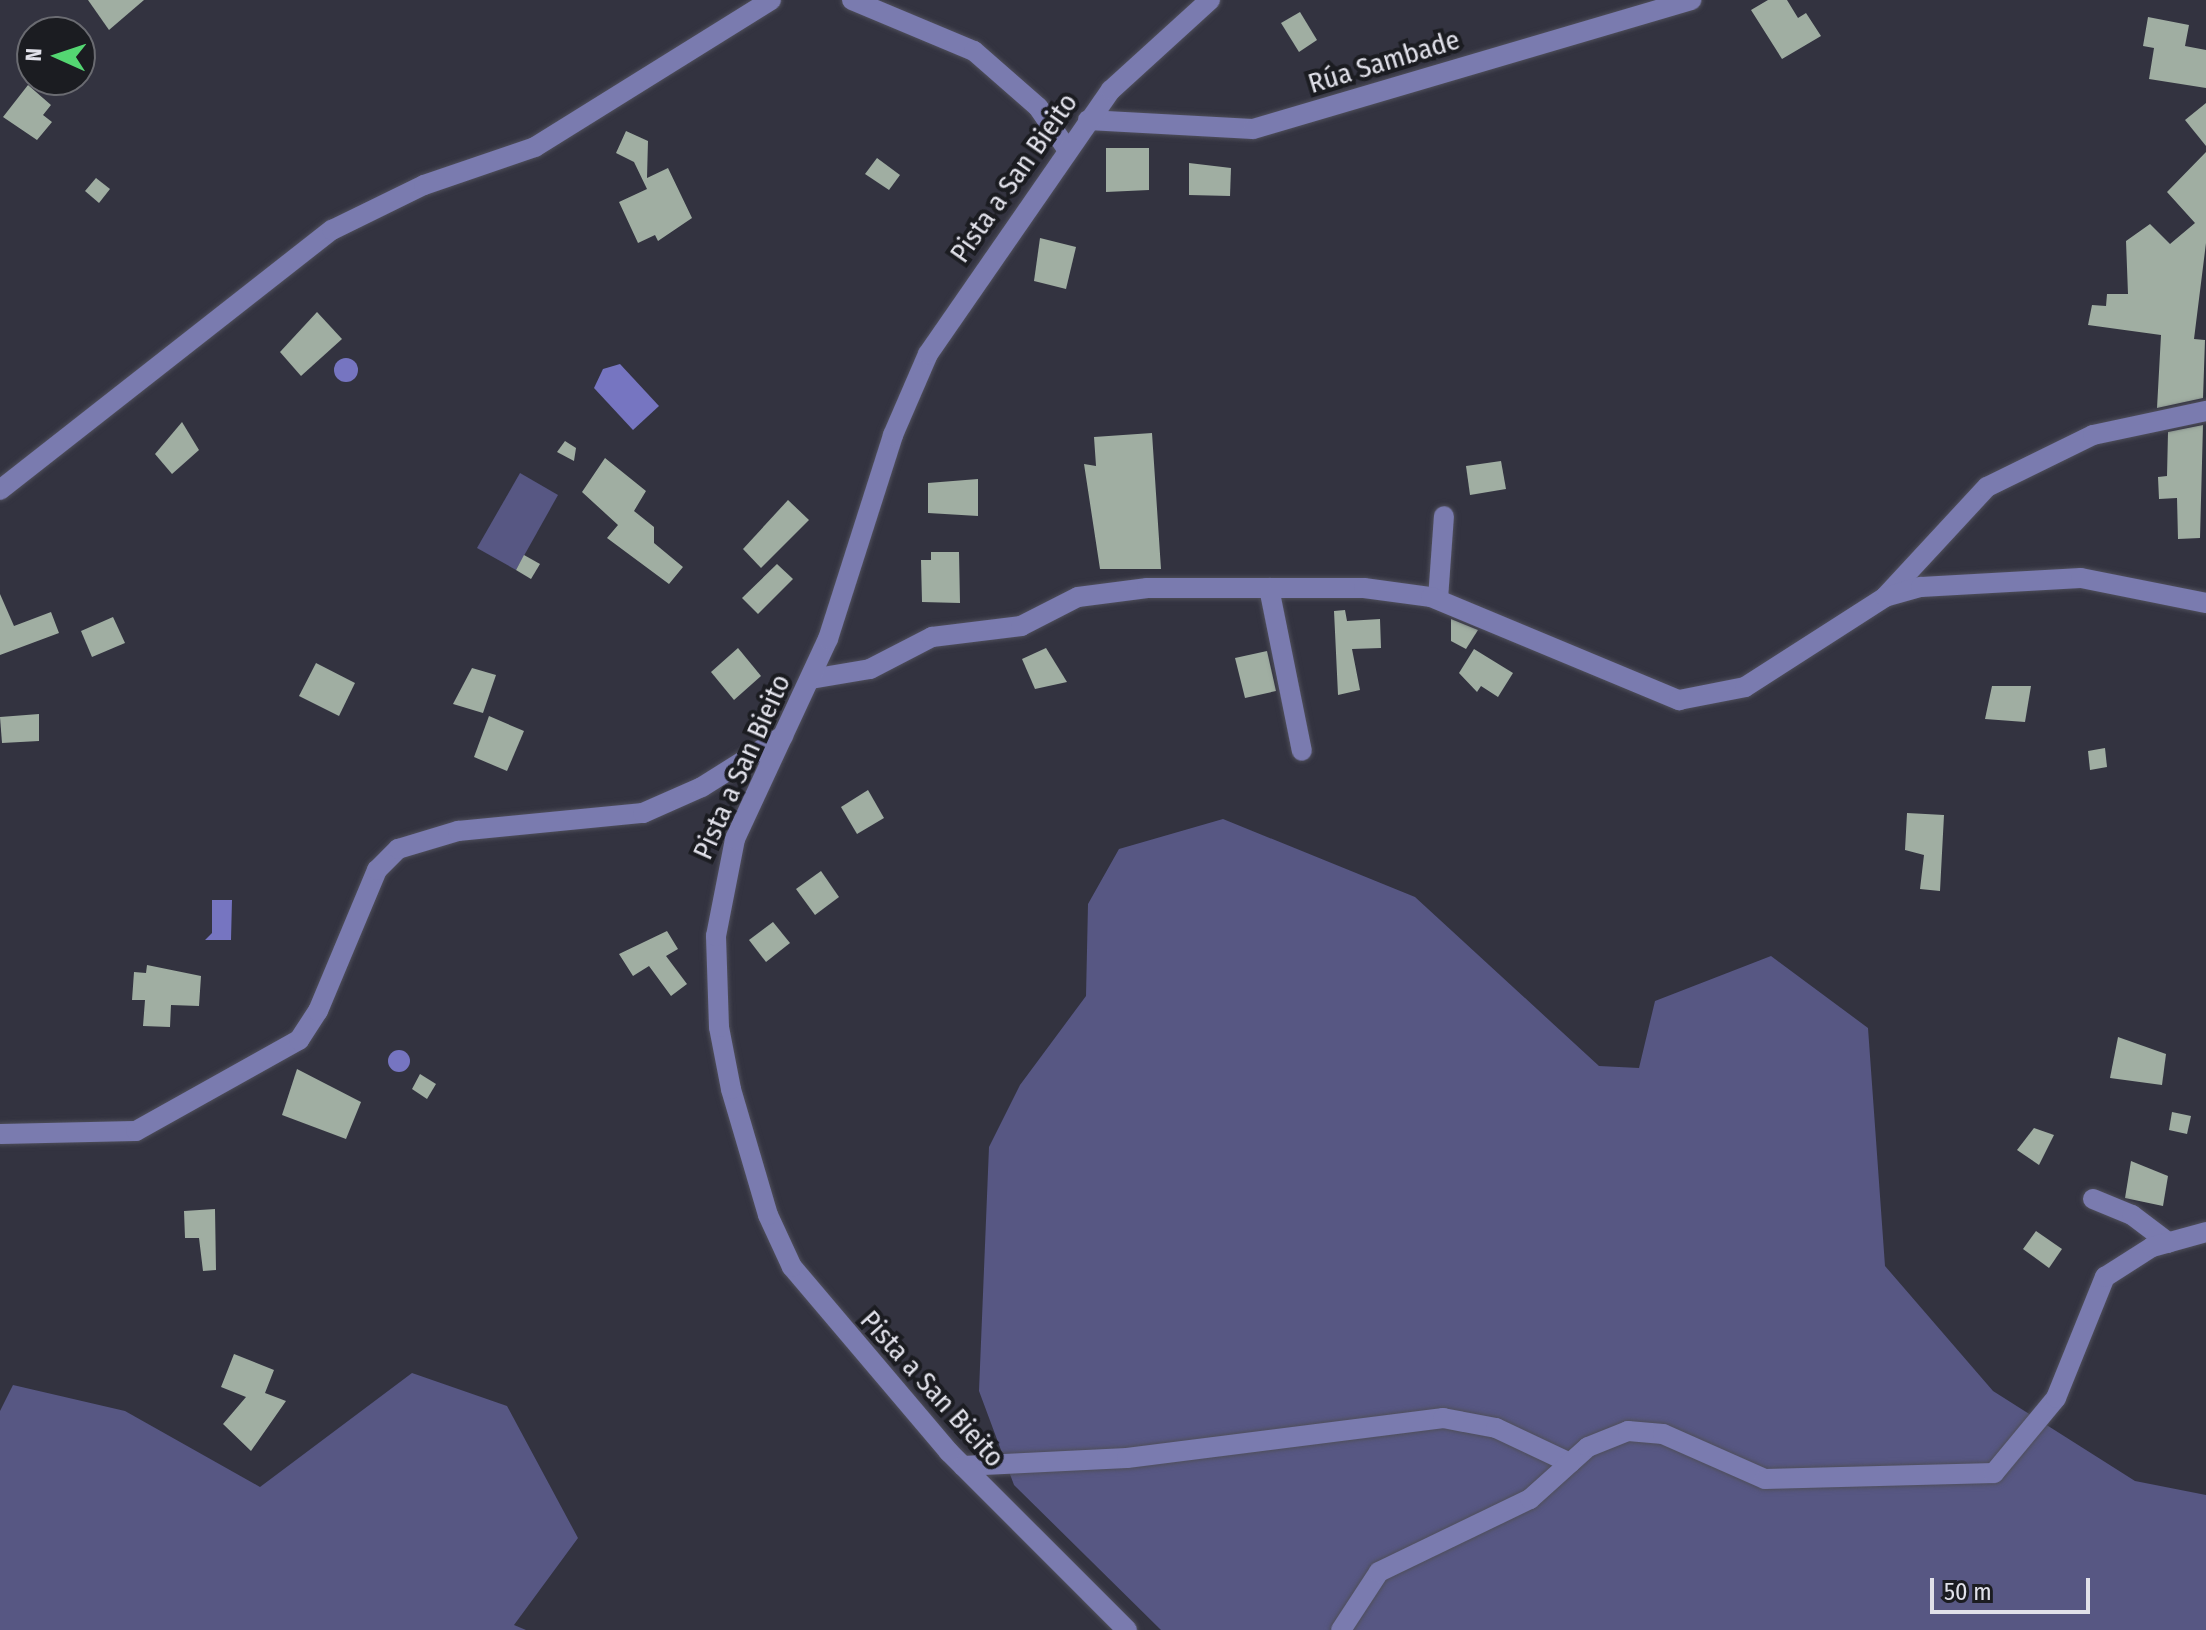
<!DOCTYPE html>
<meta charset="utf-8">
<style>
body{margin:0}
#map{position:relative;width:2206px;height:1630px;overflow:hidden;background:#333340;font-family:"Fira Sans Condensed",sans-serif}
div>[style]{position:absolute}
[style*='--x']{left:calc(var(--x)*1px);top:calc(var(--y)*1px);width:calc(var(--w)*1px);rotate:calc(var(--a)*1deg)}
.green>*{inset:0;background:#575783}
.water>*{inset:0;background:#7675c1}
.round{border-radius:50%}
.building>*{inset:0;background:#a0aea2}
.roads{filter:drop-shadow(0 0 2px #4f4f5b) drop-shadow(0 0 2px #4f4f5b)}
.minor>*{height:20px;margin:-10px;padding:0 10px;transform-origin:10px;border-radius:10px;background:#7a7baf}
span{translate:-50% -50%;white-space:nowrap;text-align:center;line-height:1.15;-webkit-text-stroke:8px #1b1c21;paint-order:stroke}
.street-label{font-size:28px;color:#e1e1ea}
.north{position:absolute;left:16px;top:16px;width:80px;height:80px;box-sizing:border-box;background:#1b1c21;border:2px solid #6a6b71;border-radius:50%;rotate:273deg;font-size:22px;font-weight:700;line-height:32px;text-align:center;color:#e1e1ea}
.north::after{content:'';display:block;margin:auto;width:28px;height:36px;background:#54d672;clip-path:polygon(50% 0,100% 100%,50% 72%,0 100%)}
.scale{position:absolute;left:1930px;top:1578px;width:160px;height:36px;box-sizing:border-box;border:4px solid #e1e1ea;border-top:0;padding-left:10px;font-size:24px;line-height:28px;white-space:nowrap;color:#e1e1ea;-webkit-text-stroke:6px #1b1c21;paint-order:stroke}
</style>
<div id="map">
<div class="green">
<i style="clip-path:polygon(520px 473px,558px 495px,516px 570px,477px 548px)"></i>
<i style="clip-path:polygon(1223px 819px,1415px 897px,1599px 1066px,1639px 1068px,1655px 1001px,1771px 956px,1868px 1028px,1885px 1266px,1993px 1391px,2135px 1481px,2206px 1495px,2206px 1630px,1161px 1630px,1014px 1485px,979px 1391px,989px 1147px,1020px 1085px,1086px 996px,1088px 904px,1119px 849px)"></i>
<i style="clip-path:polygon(412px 1373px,507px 1406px,578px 1538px,514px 1625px,526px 1630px,0 1630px,0 1411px,13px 1385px,125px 1411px,260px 1487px)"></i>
</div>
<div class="water">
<i class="round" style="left:334px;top:358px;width:24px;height:24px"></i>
<i style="clip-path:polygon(620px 364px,659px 406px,633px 430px,594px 388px,603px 369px)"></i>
<i style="clip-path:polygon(212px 900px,232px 900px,231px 940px,205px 940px,212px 933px)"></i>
<i class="round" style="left:388px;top:1050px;width:22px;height:22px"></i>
</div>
<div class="building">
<i style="clip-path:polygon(88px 0,144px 0,109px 30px)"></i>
<i style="clip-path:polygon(1768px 0,1787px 0,1798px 18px,1806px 13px,1821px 36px,1782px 59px,1751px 10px)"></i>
<i style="clip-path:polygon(1300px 12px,1317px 40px,1299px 52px,1281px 23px)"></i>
<i style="clip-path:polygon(2148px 17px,2189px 25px,2185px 46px,2206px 50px,2206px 88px,2149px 79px,2154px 48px,2143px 46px)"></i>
<i style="clip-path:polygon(28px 85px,51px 105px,43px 115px,52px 122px,37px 140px,3px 117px)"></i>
<i style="clip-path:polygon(2206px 103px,2206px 146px,2185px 120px)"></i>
<i style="clip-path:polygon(626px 131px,648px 141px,647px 178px,668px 168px,692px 218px,658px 241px,655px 235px,638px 243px,619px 202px,647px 189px,634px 162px,616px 153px)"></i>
<i style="clip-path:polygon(1106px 148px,1149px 148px,1149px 190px,1106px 192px)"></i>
<i style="clip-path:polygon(2206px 152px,2206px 243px,2194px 339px,2205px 340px,2203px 398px,2157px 408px,2161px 335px,2088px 325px,2092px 305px,2106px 306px,2107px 294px,2128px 294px,2126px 241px,2150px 224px,2170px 244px,2195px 223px,2167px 192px)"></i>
<i style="clip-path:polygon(877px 158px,900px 175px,889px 190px,865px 174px)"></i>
<i style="clip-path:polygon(1189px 163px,1231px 168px,1230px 196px,1189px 195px)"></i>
<i style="clip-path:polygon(96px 178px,110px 189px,99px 203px,85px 191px)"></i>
<i style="clip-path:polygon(1040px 238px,1076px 247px,1066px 289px,1034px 281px)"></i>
<i style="clip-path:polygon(317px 312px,342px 339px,301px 376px,280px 352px)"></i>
<i style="clip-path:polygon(182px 422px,199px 450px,172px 474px,155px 454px)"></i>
<i style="clip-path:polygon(2203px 425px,2200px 538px,2178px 539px,2177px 498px,2159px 499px,2158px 477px,2167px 476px,2168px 432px)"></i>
<i style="clip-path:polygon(1152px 433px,1161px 569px,1100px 569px,1084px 464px,1096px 466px,1094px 437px)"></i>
<i style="clip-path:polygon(565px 441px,576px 448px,574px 461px,557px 452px)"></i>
<i style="clip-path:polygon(605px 458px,646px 491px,634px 511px,654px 527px,654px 543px,683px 567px,669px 584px,607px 538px,618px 525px,582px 492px)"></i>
<i style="clip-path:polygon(1501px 461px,1506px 489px,1470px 495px,1466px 466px)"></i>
<i style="clip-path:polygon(978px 479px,978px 516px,928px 513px,928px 483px)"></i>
<i style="clip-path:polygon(788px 500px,809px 520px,761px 568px,743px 549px)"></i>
<i style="clip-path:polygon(931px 552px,959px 552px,960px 603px,922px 602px,921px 560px,931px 560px)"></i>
<i style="clip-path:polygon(524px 555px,540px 564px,531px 579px,516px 570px)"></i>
<i style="clip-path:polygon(777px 564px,793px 579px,758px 614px,742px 598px)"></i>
<i style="clip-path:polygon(0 594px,14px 626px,51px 612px,59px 633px,0 655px)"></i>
<i style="clip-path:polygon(1345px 610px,1347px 621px,1380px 619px,1381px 648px,1352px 649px,1360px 690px,1338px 695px,1334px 611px)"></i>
<i style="clip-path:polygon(113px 617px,125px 643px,92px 657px,81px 631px)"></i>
<i style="clip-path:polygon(1451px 619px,1478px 630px,1466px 649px,1451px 641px)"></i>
<i style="clip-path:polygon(738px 648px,761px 676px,734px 700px,711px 672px)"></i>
<i style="clip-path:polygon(1046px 648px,1067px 682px,1035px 689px,1022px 659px)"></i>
<i style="clip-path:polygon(1474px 649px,1513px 673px,1498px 697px,1481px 686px,1477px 692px,1459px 673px)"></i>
<i style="clip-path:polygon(1267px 651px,1276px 691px,1245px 698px,1235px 658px)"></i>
<i style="clip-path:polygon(316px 663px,355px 683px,339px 716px,299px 696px)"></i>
<i style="clip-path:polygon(472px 668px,496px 675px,483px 713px,453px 704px)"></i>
<i style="clip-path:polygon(1992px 686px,2031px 686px,2025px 722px,1985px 719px)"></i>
<i style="clip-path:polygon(39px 714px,39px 741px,2px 743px,0 717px)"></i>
<i style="clip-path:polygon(489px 716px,524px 731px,507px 771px,474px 757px)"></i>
<i style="clip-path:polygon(2105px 748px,2107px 767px,2090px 770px,2088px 751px)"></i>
<i style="clip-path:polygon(868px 790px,884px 818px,857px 834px,841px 807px)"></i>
<i style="clip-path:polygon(1907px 813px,1944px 815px,1940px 891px,1920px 889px,1924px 855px,1905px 850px)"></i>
<i style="clip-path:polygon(821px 871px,839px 897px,815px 915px,796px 889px)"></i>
<i style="clip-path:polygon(773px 922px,790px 943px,766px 962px,749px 940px)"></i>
<i style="clip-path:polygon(667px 931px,678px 949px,666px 956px,687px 984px,671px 996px,649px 966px,633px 976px,619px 954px)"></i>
<i style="clip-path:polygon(147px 965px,201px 976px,199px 1006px,171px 1005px,170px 1027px,143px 1026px,145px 1000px,132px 1000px,134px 972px,146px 973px)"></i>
<i style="clip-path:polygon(2118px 1037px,2166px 1054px,2162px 1085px,2110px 1078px)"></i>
<i style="clip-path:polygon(297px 1069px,361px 1102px,346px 1139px,282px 1115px)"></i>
<i style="clip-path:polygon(420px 1074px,436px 1084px,427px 1099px,412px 1089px)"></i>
<i style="clip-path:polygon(2172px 1112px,2191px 1116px,2187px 1134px,2169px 1130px)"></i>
<i style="clip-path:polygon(2034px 1128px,2054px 1135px,2039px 1165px,2017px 1150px)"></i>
<i style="clip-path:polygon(2131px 1161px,2168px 1176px,2163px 1206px,2125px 1198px)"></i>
<i style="clip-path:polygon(215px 1209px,216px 1270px,203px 1271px,199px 1238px,185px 1238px,184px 1211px)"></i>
<i style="clip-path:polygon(2036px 1231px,2062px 1249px,2049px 1268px,2023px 1249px)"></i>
<i style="clip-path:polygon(234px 1354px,274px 1370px,265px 1393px,286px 1401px,251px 1451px,223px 1424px,246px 1397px,221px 1387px)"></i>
</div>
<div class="roads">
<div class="minor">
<i style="--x:852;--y:0;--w:132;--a:22.7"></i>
<i style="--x:974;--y:51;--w:85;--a:41.2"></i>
<i style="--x:1038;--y:107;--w:51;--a:55.4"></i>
<i style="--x:1088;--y:120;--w:165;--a:3.1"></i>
<i style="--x:1253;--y:129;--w:457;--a:-16.4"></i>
<i style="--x:0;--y:490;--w:422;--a:-38.1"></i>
<i style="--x:332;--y:230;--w:102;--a:-26.1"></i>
<i style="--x:424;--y:185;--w:117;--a:-18.9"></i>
<i style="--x:535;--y:147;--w:278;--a:-31.9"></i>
<i style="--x:1269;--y:588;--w:166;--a:78.6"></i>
<i style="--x:1885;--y:597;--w:150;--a:-47.2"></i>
<i style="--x:1987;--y:487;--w:118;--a:-26.1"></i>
<i style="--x:2093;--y:435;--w:116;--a:-12"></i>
<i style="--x:1438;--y:599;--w:83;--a:-85.9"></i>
<i style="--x:811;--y:679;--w:60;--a:-9.6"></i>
<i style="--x:870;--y:669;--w:70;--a:-27.3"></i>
<i style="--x:932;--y:637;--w:90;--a:-7"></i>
<i style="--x:1021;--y:626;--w:64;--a:-27"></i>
<i style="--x:1078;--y:597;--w:70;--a:-7.4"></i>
<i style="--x:1147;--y:588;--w:217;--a:0"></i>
<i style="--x:1364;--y:588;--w:68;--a:7.7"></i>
<i style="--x:1431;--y:597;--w:269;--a:22.6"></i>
<i style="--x:1679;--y:700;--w:67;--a:-11.1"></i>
<i style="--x:1745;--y:687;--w:166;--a:-32.7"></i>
<i style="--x:1885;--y:597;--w:37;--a:-16"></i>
<i style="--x:1921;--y:587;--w:160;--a:-3.2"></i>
<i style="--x:2081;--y:578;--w:127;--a:11.3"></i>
<i style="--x:0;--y:1134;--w:136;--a:-1.3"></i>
<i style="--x:136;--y:1131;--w:187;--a:-29.2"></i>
<i style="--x:299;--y:1040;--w:35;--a:-57"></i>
<i style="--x:318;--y:1011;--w:153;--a:-67.3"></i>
<i style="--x:377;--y:870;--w:30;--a:-45"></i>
<i style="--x:398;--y:849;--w:63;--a:-16.7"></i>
<i style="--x:458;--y:831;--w:186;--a:-5.6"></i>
<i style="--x:643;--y:813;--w:64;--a:-23.8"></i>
<i style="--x:702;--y:787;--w:96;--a:-32.2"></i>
<i style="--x:2093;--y:1199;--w:42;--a:22.3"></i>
<i style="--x:2132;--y:1215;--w:46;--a:37.1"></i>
<i style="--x:963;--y:1466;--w:164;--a:-2.8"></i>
<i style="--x:1127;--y:1458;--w:319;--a:-7.2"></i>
<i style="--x:1443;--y:1418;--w:54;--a:10.7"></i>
<i style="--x:1496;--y:1428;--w:82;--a:25.3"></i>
<i style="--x:1127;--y:1630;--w:252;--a:-135"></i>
<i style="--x:949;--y:1452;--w:243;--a:-130.3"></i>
<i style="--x:792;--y:1267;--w:57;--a:-114.8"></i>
<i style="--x:768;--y:1215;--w:131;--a:-106.4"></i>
<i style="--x:731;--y:1089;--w:63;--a:-101"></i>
<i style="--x:719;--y:1027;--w:91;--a:-91.9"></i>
<i style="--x:716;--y:936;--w:99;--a:-78.9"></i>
<i style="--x:735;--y:839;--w:221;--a:-65.1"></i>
<i style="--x:828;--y:639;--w:214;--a:-72.3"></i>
<i style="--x:893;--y:435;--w:88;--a:-66.6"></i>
<i style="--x:928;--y:354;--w:321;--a:-55.3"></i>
<i style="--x:1111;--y:90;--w:134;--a:-42.3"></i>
<i style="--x:1341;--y:1630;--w:69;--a:-56.8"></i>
<i style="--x:1379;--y:1572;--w:168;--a:-25.8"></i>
<i style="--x:1530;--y:1499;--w:78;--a:-41.9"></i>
<i style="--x:1588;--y:1447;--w:43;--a:-21.8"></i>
<i style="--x:1628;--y:1431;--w:35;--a:5"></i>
<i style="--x:1663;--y:1434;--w:111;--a:23.8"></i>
<i style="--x:1765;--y:1479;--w:229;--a:-1.5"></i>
<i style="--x:1994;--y:1473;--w:97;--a:-50.4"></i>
<i style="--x:2056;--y:1398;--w:131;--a:-68"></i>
<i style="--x:2105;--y:1277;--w:56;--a:-32.6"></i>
<i style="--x:2152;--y:1247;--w:56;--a:-15.5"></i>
</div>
</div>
<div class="street-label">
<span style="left:1384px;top:62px;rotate:-17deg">Rúa Sambade</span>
<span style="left:1014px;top:178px;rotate:-55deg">Pista a San Bieito</span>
<span style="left:742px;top:767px;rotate:-66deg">Pista a San Bieito</span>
<span style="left:932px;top:1389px;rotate:48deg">Pista a San Bieito</span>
</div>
<div class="north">N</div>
<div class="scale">50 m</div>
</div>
